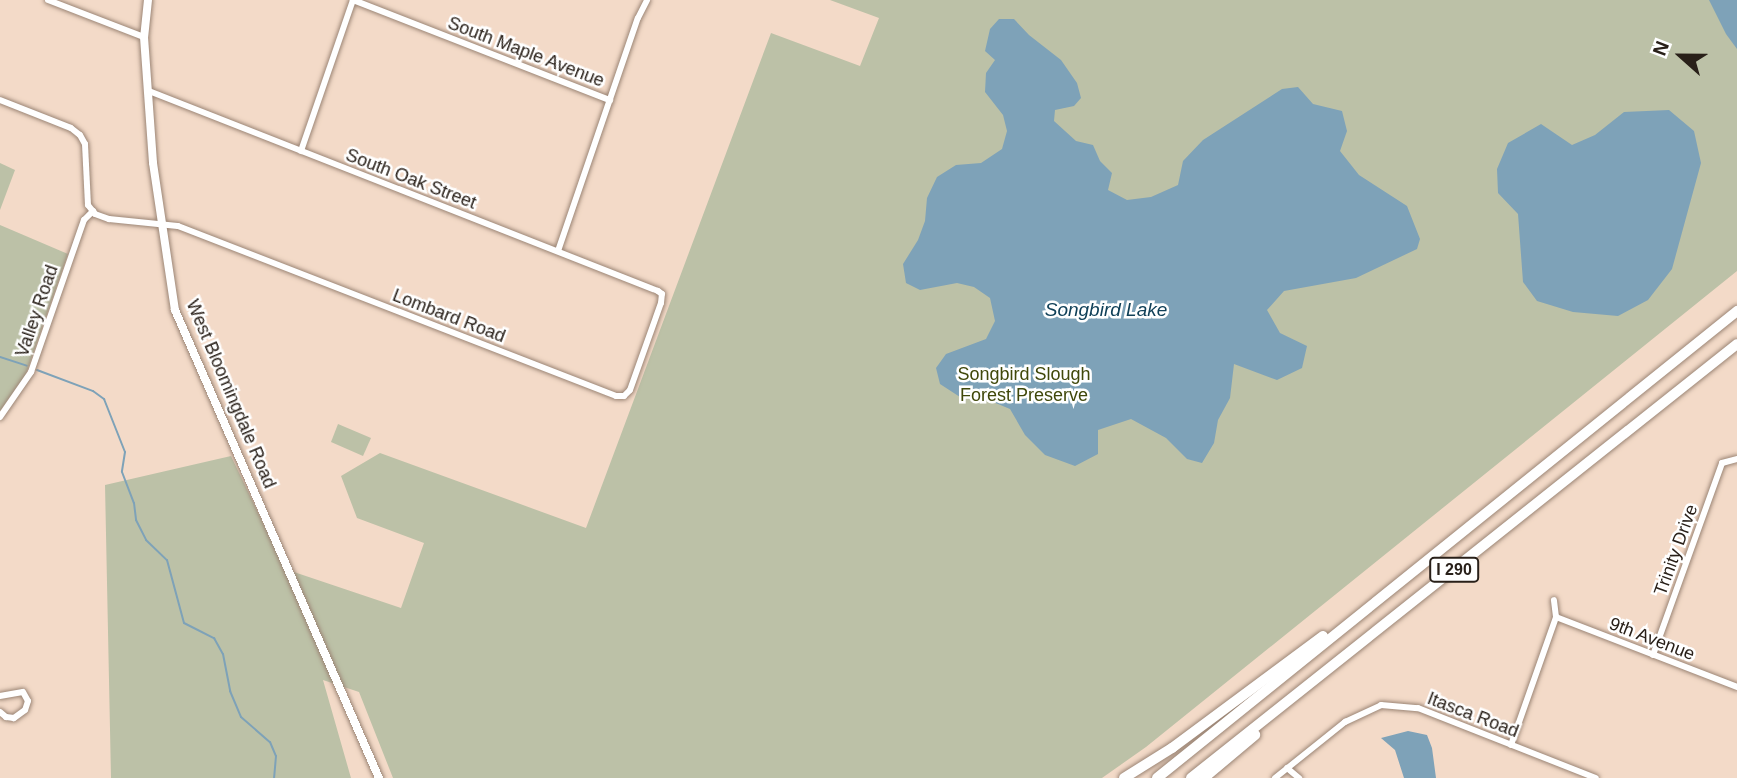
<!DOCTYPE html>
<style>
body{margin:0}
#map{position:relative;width:1737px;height:778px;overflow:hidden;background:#f3dac8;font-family:Arial,sans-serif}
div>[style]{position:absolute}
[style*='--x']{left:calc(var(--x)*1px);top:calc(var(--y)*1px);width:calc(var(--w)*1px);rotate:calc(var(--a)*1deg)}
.green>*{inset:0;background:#bcc1a7}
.water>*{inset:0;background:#7ea2b8}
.stream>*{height:2px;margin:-1px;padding:0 1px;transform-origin:1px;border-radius:1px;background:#7ea2b8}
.roads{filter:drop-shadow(0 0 2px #9b8575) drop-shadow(0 0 2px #9b8575)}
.street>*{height:6px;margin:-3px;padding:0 3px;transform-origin:3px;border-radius:3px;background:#fff}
.secondary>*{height:8px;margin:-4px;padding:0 4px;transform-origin:4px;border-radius:4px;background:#fff}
.highway>*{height:10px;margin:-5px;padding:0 5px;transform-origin:5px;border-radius:5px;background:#fff}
span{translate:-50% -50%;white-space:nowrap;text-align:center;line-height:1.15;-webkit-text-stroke:5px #fff;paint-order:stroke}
.shield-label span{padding:2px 5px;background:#fff;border:2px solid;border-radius:5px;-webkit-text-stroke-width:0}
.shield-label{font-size:16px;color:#292019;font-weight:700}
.street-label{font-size:18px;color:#292019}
.park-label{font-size:18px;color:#40480a}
.water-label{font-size:19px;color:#104058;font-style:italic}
.north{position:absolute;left:1646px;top:21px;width:70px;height:70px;-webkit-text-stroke:5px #fff;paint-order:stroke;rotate:291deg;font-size:19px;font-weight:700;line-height:28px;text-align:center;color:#292019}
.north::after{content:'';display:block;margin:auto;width:24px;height:32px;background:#292019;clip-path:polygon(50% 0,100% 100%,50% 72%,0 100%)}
</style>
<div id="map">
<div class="green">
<i style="clip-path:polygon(830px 0,1737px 0,1737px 271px,1146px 747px,1102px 778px,393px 778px,359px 692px,323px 680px,351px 778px,111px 778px,105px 485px,231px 456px,285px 569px,401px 608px,424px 543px,357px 518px,341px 476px,380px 453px,586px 528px,771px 33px,860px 66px,879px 18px)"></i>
<i style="clip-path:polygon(0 163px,15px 170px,0 210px)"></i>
<i style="clip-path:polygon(0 225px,68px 254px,26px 374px,0 411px)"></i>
<i style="clip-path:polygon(338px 424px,371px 438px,363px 456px,331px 442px)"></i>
</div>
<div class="water">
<i style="clip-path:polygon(1709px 0,1737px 0,1737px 49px,1726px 34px)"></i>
<i style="clip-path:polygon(999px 19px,1014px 19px,1029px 35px,1061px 60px,1077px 83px,1081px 98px,1074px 106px,1055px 110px,1054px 121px,1076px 141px,1093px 145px,1100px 161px,1112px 173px,1108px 190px,1127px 200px,1151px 197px,1178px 185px,1183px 161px,1203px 140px,1282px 89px,1298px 87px,1313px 104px,1342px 111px,1347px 131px,1340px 151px,1359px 175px,1407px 206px,1420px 239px,1417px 249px,1356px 278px,1284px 291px,1267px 310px,1280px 333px,1307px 346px,1302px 368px,1277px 380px,1234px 364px,1230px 398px,1218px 420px,1214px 443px,1202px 463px,1187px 459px,1166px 438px,1131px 419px,1098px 430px,1098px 454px,1075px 466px,1045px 455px,1025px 435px,1010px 409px,986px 399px,960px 397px,940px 384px,936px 368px,946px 354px,986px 339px,995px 321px,990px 298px,974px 287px,957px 283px,920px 290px,906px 283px,903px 264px,918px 240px,925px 221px,927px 198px,937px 177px,956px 165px,981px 163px,1002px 149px,1007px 131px,1003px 115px,985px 92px,986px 73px,995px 60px,985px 51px,990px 29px)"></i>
<i style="clip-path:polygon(1669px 110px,1694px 131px,1701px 163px,1672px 269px,1648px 300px,1618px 316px,1573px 312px,1537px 301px,1523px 282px,1518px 214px,1498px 193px,1497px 169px,1508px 143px,1541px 124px,1572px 145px,1595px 135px,1624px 112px)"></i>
<i style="clip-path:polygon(1408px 731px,1427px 735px,1432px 748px,1436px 778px,1404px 778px,1395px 750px,1381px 738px)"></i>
</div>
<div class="stream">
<i style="--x:0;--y:357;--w:28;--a:18"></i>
<i style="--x:37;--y:370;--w:60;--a:20.6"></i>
<i style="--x:93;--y:391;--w:14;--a:36"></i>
<i style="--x:104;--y:399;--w:57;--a:68.4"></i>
<i style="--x:125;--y:452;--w:20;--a:99"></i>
<i style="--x:122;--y:472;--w:33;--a:69"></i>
<i style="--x:134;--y:503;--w:17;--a:83"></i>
<i style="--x:136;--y:520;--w:22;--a:63"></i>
<i style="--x:146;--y:540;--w:29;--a:44"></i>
<i style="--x:167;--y:560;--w:65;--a:74.9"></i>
<i style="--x:184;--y:623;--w:34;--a:27"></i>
<i style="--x:214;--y:638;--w:18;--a:61"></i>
<i style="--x:223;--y:654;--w:38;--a:79"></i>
<i style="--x:230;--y:691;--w:28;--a:67"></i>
<i style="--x:241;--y:717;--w:38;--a:41"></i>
<i style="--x:270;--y:742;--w:15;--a:67"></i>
<i style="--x:276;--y:756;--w:22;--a:95"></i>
</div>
<div class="roads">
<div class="street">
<i style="--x:48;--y:0;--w:103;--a:21.1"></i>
<i style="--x:353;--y:0;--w:276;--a:21.3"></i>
<i style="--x:0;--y:100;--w:76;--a:21.5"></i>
<i style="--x:71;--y:128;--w:11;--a:38"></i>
<i style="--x:80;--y:135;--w:10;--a:61"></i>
<i style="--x:85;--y:144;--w:61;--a:87.2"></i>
<i style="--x:88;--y:205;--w:11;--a:52"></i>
<i style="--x:95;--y:214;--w:15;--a:20"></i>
<i style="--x:109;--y:219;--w:69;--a:5.8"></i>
<i style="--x:178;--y:226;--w:470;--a:21.2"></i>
<i style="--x:616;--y:396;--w:8;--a:0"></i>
<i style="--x:624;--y:396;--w:8;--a:-45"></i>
<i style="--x:630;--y:390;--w:92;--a:-70.4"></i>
<i style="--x:661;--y:303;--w:9;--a:-84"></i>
<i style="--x:662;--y:294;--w:5;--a:-143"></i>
<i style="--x:658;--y:291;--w:547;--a:-158.55"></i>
<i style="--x:301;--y:151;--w:160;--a:-71"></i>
<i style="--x:558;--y:251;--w:246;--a:-71.1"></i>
<i style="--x:638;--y:18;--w:20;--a:-63"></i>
<i style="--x:0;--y:417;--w:55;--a:-55.4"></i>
<i style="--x:31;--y:372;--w:161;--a:-70.8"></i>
<i style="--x:84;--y:220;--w:13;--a:-45"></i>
<i style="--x:1556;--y:617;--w:194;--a:21.1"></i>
<i style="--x:1653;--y:655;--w:204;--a:-70.2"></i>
<i style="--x:1722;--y:463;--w:16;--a:-15"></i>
<i style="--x:0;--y:696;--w:23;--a:-10"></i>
<i style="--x:23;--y:692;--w:10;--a:61"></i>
<i style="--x:28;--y:701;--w:9;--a:108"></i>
<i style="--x:25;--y:710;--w:14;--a:144"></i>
<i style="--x:14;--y:718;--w:8;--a:-173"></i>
<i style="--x:6;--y:717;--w:8;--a:-140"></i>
<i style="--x:1511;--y:745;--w:136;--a:-70.6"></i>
<i style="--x:1556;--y:617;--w:17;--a:-97"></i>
<i style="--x:1287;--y:768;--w:16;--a:40"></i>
<i style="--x:1275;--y:778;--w:90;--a:-38.7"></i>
<i style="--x:1345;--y:722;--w:40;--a:-25"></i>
<i style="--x:1381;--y:705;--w:37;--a:5"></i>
<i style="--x:1418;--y:708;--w:191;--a:21.5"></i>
</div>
<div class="secondary">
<i style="--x:148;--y:0;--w:37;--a:96"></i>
<i style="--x:144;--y:37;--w:126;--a:85.9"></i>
<i style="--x:153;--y:163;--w:149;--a:81.5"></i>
<i style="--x:175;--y:310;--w:511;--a:66.45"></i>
</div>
<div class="highway">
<i style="--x:1124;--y:778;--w:57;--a:-32"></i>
<i style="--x:1172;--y:748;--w:188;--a:-36.6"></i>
<i style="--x:1157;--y:778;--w:745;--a:-38.84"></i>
<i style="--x:1191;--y:778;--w:697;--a:-38.48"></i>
<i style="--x:1204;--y:778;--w:67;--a:-40.1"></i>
</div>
</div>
<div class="shield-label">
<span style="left:1454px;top:570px">I 290</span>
</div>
<div class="street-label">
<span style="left:526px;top:52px;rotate:21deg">South Maple Avenue</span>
<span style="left:411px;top:179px;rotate:21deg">South Oak Street</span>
<span style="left:37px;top:311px;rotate:-71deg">Valley Road</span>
<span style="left:449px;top:316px;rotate:21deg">Lombard Road</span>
<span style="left:231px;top:394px;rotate:67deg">West Bloomingdale Road</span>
<span style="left:1676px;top:550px;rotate:-70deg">Trinity Drive</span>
<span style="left:1652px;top:639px;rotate:21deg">9th Avenue</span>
<span style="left:1473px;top:715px;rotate:21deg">Itasca Road</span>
</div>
<div class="park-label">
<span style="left:1024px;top:385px">Songbird Slough<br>Forest Preserve</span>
</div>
<div class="water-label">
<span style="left:1106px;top:310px">Songbird Lake</span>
</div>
<div class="north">N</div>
</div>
